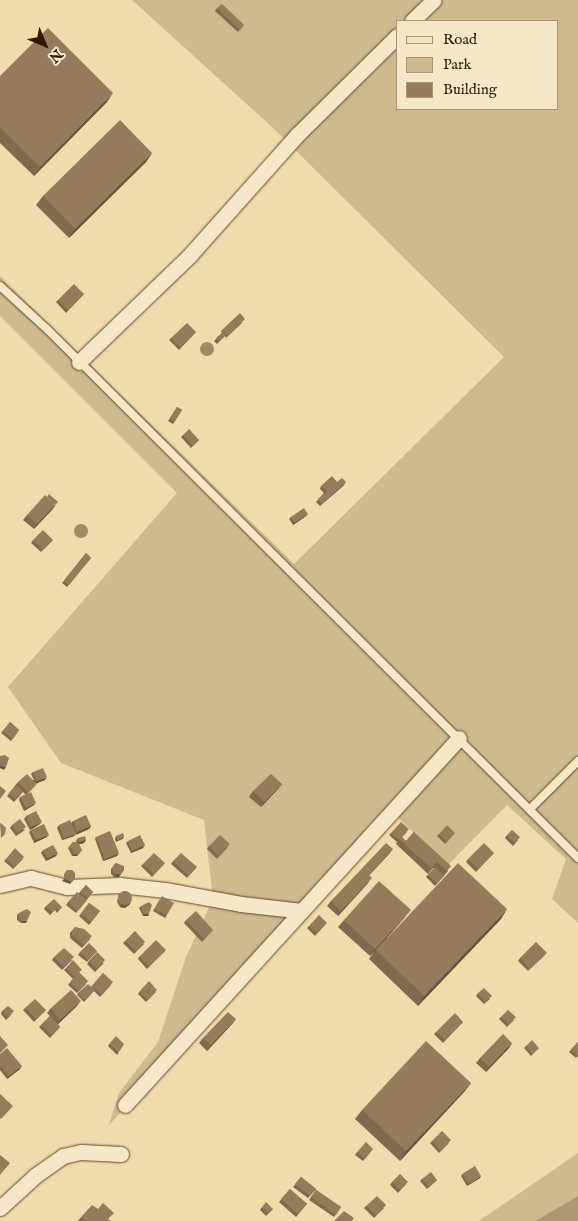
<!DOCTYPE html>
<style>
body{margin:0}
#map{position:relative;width:578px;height:1221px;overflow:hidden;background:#efdbac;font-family:"IM FELL English",serif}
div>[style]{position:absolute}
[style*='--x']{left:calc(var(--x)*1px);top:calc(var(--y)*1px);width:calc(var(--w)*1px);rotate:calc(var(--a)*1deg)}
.green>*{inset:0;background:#cfb98f}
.water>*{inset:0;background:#af9773}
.roads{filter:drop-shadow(0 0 1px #63462d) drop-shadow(0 0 1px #63462d)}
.lane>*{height:8px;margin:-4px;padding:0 4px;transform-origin:4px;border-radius:4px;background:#f5e8c9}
.street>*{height:15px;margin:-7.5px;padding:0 7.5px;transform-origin:7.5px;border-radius:7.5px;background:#f5e8c9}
.trees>*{width:14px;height:14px;margin:-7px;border-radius:50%;background:#a18966}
.wall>*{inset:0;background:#806a4e}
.shaded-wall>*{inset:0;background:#685640}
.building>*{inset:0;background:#957b5b}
.round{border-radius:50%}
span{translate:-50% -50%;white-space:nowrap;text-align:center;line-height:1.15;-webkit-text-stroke:4.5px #f5e8c9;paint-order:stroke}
.legend{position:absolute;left:396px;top:20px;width:162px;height:90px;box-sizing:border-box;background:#f5e8c9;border:1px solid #a8937a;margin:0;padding:6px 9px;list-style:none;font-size:15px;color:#341403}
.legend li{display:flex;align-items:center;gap:10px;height:25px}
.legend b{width:25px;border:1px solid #a8937a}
.north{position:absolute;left:20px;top:20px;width:50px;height:50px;-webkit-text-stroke:4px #f5e8c9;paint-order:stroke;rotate:135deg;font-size:14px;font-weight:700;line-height:20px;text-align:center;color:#341403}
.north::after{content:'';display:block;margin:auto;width:18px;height:22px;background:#341403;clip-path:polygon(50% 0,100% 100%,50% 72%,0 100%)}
</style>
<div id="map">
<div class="green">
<i style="clip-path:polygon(evenodd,132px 0,578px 0,578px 923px,552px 899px,566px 859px,507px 805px,448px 865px,393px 813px,109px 1125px,119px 1093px,158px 1042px,186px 957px,213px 899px,204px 820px,61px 763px,8px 687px,177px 493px,0 316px,0 276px,294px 564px,504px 357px,271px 126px,132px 0,397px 21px,557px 21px,557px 109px,397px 109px,397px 21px)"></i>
<i style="clip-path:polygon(578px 1153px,578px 1196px,535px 1221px,479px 1221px)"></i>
</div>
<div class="water">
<i style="clip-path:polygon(578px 1196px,578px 1221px,535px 1221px)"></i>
</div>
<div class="roads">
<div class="lane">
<i style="--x:0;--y:286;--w:65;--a:42.5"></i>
<i style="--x:48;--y:330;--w:748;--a:44.89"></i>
<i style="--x:530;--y:809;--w:68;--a:-45"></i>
</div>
<div class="street">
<i style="--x:412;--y:21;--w:30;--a:-44"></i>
<i style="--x:79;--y:362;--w:154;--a:-43.9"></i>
<i style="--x:190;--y:255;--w:161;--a:-48.3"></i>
<i style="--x:297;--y:135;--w:141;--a:-44.7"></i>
<i style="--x:0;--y:885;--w:32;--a:-13"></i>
<i style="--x:31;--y:878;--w:37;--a:14"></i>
<i style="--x:67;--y:887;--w:53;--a:-2.2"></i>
<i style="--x:120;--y:885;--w:45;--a:6.3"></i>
<i style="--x:165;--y:890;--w:77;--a:10.4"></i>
<i style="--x:241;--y:904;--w:61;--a:6.5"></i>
<i style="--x:125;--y:1105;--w:496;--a:-47.7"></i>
<i style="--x:0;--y:1208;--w:49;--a:-42.5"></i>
<i style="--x:36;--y:1175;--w:33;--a:-35"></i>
<i style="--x:63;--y:1156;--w:18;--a:-13"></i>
<i style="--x:81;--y:1152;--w:40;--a:2.9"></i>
</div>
</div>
<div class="trees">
<i style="left:207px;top:349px"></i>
<i style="left:81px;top:531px"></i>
</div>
<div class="wall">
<i style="clip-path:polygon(217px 8px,244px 25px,238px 32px,215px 11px)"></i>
<i style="clip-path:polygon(0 76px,107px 102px,34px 176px,0 143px)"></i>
<i style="clip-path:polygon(152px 153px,146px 162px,69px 238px,36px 205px,43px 196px)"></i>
<i style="clip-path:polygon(84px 294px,66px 313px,56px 302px,58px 300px)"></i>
<i style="clip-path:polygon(243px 322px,226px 338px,225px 336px,217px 344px,214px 341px,222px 333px,221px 332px,222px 330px)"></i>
<i style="clip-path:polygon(196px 332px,179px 350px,169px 340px,171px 338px)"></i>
<i style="clip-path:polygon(177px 407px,182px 410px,173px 424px,168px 421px)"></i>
<i style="clip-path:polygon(183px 435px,199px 440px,191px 448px,181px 437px)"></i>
<i style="clip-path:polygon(337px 482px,344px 485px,320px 506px,316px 502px,324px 493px,320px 489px,321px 486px)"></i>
<i style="clip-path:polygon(56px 505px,34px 529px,23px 520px,27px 515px)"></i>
<i style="clip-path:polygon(308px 514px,306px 516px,293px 525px,289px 519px,291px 517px)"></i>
<i style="clip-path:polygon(33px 540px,53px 540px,41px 552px,31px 543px)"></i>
<i style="clip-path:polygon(86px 553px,91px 558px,67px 587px,62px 583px)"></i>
<i style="clip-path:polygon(10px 722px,19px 730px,11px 741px,1px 733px)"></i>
<i style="clip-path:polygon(33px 772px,45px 780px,36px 783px,35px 786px,27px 794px,34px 805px,24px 811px,19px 800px,20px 797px,26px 795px,23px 792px,14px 802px,7px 796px,18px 782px,34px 780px,31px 774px)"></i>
<i style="clip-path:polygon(282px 784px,278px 789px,261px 807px,249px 797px,253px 791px)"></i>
<i style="clip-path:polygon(26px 816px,40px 824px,30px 830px,24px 819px)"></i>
<i style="clip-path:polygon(73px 821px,91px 826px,89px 829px,75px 834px,74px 836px,62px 840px,57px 828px,59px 825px,71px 823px)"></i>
<i style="clip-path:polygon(12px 825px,25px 830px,16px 836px,10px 828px)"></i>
<i style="clip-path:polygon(31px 830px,47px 837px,34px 843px,29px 832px)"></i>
<i style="clip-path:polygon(407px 832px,402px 837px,406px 841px,414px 832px,448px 871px,435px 886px,426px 877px,434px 868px,433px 868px,428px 874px,396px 844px,397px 842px,389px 835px,391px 833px)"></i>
<i style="clip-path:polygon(455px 833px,445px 844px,437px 836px,439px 834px)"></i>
<i style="clip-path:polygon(507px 835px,518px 840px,513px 846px,505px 838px)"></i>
<i style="clip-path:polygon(116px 836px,124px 836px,123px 839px,116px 842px,115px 839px)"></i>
<i style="clip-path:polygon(96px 837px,117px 856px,103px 861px,95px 839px)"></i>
<i style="clip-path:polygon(78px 838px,86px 840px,84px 843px,79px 844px,77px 856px,72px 856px,68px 848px,73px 842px,76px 842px,76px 841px)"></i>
<i style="clip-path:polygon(128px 841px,143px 848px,131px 853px,126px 843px)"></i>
<i style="clip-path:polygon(209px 846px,228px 847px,217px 859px,207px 849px)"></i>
<i style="clip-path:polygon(393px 849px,389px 854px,369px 875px,368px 883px,338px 916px,327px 906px,331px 901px)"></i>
<i style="clip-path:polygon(43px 850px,56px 856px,46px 861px,41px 853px)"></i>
<i style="clip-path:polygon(494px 853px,476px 872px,466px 862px,468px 859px)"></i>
<i style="clip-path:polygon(6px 859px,23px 859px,13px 869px,4px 861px)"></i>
<i style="clip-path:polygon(173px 861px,195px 869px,187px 878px,171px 864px)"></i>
<i style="clip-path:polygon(116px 863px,119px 877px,114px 877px,111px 874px,111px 869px)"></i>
<i style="clip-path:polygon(165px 863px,152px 877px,141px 866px,143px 864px)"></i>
<i style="clip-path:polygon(86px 885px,93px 892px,76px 913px,66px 905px,68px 902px,79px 893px)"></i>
<i style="clip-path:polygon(119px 894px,130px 904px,125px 908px,120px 907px,117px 902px,118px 897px)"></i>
<i style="clip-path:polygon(160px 899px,167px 915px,165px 918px,153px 911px)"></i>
<i style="clip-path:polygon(89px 903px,100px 911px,89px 925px,79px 916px)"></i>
<i style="clip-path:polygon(46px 906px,62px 907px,57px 913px,55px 910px,50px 915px,44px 909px)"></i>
<i style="clip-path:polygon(141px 906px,149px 914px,148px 916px,143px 916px,139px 908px)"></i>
<i style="clip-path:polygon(19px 913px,26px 923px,21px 923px,17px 920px,17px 915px)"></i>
<i style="clip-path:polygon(405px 917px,387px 938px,501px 919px,418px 1006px,369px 959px,374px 952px,370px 956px,338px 927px,344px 920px)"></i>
<i style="clip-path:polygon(186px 920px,213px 930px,202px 942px,184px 923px)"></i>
<i style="clip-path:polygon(325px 925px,315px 936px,307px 928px,309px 926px)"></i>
<i style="clip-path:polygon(75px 927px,90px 939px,82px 948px,70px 938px,70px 933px)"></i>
<i style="clip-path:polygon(125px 941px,144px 944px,134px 954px,123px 943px)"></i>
<i style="clip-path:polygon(166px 950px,147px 969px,138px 959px,139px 957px)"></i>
<i style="clip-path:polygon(97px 951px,87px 962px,78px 955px,80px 952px)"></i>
<i style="clip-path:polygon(545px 955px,528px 971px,518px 961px,520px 958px)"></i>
<i style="clip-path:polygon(54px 957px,72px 960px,62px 970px,52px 960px)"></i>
<i style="clip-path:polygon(89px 961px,104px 963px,95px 972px,87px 964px)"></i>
<i style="clip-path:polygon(66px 968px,79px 973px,86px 984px,77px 993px,68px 985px,73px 979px,64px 970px)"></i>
<i style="clip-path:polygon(103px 973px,111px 985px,100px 997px,94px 991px,84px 1002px,77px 995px,78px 993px,91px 987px)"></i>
<i style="clip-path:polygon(139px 992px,156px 992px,146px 1002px,138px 994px)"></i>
<i style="clip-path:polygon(478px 993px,490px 999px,484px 1004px,476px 996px)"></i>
<i style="clip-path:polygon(77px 1006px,58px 1024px,60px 1027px,50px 1038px,39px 1027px,50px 1016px,47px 1013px,51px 1008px)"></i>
<i style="clip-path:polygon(25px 1008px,46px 1010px,34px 1022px,23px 1010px)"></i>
<i style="clip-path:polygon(2px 1011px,12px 1014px,6px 1020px,1px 1014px)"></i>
<i style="clip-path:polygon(501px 1017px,514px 1020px,507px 1027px,499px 1019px)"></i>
<i style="clip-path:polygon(236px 1019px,232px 1024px,207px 1051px,199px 1043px,203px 1038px)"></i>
<i style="clip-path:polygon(463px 1022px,443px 1043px,434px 1034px,436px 1032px)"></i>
<i style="clip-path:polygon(578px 1042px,578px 1056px,576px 1058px,569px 1052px)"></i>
<i style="clip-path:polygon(110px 1043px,119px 1052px,117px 1055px,108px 1046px)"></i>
<i style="clip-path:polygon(512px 1043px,509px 1048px,486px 1072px,476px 1063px,480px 1058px)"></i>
<i style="clip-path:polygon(526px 1046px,539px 1048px,531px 1056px,524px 1048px)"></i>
<i style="clip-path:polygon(0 1054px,20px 1069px,7px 1079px,0 1070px)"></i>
<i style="clip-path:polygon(471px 1083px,464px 1092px,400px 1161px,355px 1119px,362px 1110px)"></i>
<i style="clip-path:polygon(432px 1141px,449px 1143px,439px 1153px,430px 1143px)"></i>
<i style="clip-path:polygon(373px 1149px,363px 1161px,355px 1155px,357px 1152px)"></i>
<i style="clip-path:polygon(462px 1174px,480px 1178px,467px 1186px,461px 1176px)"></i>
<i style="clip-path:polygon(301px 1177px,316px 1189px,308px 1198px,293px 1187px)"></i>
<i style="clip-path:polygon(422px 1179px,437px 1180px,435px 1182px,427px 1189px,420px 1181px)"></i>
<i style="clip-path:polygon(392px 1182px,406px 1184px,398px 1193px,390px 1185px)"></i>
<i style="clip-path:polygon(290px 1189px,307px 1204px,296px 1217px,279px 1202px)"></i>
<i style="clip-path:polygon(316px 1190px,341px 1207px,334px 1217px,309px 1200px)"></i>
<i style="clip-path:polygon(366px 1206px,384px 1208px,374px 1218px,364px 1208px)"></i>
<i style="clip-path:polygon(262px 1207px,273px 1209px,266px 1216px,260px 1210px)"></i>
<i style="clip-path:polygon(81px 1217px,109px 1220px,110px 1221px,78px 1221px)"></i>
</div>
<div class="shaded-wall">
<i style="clip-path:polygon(113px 93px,107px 102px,34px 176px,40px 167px)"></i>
<i style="clip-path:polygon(152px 153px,146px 162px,69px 238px,75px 229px)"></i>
<i style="clip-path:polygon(346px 482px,344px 485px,320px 506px,322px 504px)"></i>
<i style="clip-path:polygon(55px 505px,52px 510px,34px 529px,37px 524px)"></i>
<i style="clip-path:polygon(308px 514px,306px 516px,293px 525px,295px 522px)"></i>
<i style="clip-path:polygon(0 765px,6px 767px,4px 770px,0 768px)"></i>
<i style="clip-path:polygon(47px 777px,45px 780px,35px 784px,37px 781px)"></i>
<i style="clip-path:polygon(282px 784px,278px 789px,261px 807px,264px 802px)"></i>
<i style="clip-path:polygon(36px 803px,34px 805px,24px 811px,26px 808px)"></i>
<i style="clip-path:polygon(42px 822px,40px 824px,30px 830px,31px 827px)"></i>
<i style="clip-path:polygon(91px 826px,89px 829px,76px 835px,77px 832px)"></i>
<i style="clip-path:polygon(76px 834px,74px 836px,62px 840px,64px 838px)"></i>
<i style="clip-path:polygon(49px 835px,47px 837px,34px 843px,36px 840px)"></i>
<i style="clip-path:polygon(86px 840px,84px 843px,77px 845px,79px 842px)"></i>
<i style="clip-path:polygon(145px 845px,143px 848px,131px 853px,132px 851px)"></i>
<i style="clip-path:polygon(393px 849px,389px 854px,365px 880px,369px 875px)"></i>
<i style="clip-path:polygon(82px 850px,77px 856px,72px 856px,74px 854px)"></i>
<i style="clip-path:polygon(58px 853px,56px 856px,46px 861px,48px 858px)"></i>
<i style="clip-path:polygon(119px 853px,117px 856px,103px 861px,105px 859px)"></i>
<i style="clip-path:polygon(124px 870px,119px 877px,114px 877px,116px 874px)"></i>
<i style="clip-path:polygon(75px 878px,70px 884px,62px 881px,64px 879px)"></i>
<i style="clip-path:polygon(372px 878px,368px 883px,338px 916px,341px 911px)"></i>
<i style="clip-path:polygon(131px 902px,130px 904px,125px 908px,120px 907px,122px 904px)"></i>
<i style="clip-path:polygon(507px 909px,501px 919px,418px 1006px,424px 996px)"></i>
<i style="clip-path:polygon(411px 910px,405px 917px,370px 956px,375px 949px)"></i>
<i style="clip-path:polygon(144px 914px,149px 914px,148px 916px,143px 916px)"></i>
<i style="clip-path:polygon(23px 921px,27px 921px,26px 923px,21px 923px)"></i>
<i style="clip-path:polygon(81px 1001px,77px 1006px,57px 1025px,60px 1020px)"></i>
<i style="clip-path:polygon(236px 1019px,232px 1024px,207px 1051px,211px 1045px)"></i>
<i style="clip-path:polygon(512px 1043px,509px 1048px,486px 1072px,489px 1067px)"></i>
<i style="clip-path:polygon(22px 1066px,20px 1069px,7px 1079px,9px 1076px)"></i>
<i style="clip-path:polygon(471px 1083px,464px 1092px,400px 1161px,406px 1151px)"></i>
<i style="clip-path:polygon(481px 1176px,480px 1178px,467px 1186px,469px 1184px)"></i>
</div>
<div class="building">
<i style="clip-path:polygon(222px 4px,244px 25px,240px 30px,217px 8px)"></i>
<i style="clip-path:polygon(48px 28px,113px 93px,40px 167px,0 127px,0 76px)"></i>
<i style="clip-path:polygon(120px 120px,152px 153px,75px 229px,43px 196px)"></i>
<i style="clip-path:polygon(74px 284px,84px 294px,68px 310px,58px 300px)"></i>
<i style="clip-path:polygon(240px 313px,245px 319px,228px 336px,222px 330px)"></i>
<i style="clip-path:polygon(187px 323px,196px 332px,180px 347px,171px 338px)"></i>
<i style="clip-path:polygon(223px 332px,225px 335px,219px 341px,216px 338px)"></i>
<i style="clip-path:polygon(177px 407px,182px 410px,175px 421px,170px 419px)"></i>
<i style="clip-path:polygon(189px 429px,199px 440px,193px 446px,183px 435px)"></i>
<i style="clip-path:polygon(332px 476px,337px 482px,342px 478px,346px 482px,322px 504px,318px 499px,327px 491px,321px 486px)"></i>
<i style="clip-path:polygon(49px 494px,58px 502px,54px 506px,55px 505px,47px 497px)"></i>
<i style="clip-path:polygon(45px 495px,55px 505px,37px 524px,27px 515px)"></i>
<i style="clip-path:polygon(304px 508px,308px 514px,295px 522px,291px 517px)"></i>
<i style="clip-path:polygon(43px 530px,53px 540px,43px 550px,33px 540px)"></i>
<i style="clip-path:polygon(86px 553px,91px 558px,69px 585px,64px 581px)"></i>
<i style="clip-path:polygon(10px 722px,19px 730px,13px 739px,3px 731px)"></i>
<i style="clip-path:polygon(5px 755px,9px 758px,6px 767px,0 765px,0 756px)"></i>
<i style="clip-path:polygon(43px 768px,47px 777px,37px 781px,33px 772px)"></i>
<i style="clip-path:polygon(27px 774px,37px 784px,28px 792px,18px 782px)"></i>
<i style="clip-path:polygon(271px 774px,282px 784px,264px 802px,253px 791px)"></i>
<i style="clip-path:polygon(16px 785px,23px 791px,15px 799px,9px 793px)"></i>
<i style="clip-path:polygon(0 786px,6px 791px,0 799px)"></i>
<i style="clip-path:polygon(31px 792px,36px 803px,26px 808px,20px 797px)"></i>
<i style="clip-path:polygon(36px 811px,42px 822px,31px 827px,26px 816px)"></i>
<i style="clip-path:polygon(86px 815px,91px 826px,77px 832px,73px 821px)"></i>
<i style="clip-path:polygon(20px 819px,26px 827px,18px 833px,12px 825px)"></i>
<i style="clip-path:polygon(70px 820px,76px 834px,64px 838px,59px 825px)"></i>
<i style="clip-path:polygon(401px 822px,409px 829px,399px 840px,391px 833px)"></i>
<i style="clip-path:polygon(0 823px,2px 824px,6px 828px,5px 834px,1px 838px)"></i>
<i style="clip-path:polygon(44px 824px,49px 835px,36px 840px,31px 830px)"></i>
<i style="clip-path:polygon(447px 825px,455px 833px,447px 842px,439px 834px)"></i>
<i style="clip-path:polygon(512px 830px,520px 837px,515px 843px,507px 835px)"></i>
<i style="clip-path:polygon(110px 831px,119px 853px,105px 859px,96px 837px)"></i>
<i style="clip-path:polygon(414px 832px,451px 866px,447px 871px,437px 862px,431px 868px,399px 839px,401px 837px,406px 841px)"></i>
<i style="clip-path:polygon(123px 833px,124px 836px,118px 840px,116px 836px)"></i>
<i style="clip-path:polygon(140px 835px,145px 845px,132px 851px,128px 841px)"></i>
<i style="clip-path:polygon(220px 835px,230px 844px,219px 856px,209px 846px)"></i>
<i style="clip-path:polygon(85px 836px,86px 840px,79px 842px,78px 838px)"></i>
<i style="clip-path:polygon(73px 842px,78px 842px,82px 850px,79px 854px,74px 854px,70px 846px)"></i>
<i style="clip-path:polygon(386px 843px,393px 849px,369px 875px,372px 878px,341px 911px,331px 901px)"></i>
<i style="clip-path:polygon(484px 843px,494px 853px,478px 869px,468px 859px)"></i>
<i style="clip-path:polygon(53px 845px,58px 853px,48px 858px,43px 850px)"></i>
<i style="clip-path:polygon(15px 848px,24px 857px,15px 867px,6px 859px)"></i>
<i style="clip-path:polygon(154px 853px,165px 863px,154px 874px,143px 864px)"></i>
<i style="clip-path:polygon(181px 853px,197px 867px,189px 876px,173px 861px)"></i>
<i style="clip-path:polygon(116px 863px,124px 866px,124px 870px,121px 874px,116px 874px,113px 871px,113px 866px)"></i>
<i style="clip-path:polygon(458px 863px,507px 909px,424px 996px,376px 950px)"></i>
<i style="clip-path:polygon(435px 867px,444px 876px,437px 883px,428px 875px)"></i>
<i style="clip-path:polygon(67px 870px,72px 870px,75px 873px,75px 878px,72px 882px,64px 879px,64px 874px)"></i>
<i style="clip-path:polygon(379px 881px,411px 910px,375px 949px,344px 920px)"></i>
<i style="clip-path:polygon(86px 885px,93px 892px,88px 898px,80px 892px)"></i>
<i class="round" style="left:118px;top:891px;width:14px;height:14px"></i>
<i style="clip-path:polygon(77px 892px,87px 900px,78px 911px,68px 902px)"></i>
<i style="clip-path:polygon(162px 896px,174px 903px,167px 915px,155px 909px)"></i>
<i style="clip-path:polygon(54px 899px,62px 907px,59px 910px,57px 908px,52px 912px,46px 906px)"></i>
<i style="clip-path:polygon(149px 902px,152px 905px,149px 914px,144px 914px,141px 906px)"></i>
<i style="clip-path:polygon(89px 903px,100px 911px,91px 922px,81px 914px)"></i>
<i style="clip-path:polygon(27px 909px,31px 912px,27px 921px,23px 921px,19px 918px,19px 913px)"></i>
<i style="clip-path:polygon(196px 911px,213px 930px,204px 939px,186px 920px)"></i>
<i style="clip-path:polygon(319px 915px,327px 923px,317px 933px,309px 926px)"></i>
<i style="clip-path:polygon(75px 927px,84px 929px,92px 936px,84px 945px,72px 935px,72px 931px)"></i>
<i style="clip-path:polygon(135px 931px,145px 942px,136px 951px,125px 941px)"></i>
<i style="clip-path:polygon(156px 940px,166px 950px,149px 966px,139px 957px)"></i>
<i style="clip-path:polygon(536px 942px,547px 953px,530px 969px,520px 958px)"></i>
<i style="clip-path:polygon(89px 943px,97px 951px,88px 960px,80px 952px)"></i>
<i style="clip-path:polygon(64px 948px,74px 957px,64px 967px,54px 957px)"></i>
<i style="clip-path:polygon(97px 952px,105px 960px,97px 969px,89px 961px)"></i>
<i style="clip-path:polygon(73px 960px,82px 970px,79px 972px,88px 981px,79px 991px,70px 982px,75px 977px,66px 968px)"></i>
<i style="clip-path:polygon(103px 973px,113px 982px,102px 995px,92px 986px)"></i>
<i style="clip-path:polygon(149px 981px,157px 990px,148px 1000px,139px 992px)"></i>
<i style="clip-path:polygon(88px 984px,95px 990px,85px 1000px,78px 993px)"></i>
<i style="clip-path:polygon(484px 988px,492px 996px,485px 1002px,478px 993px)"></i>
<i style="clip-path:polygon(71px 990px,81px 1001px,60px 1020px,51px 1008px)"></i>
<i style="clip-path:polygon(35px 999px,46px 1010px,36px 1019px,25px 1008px)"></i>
<i style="clip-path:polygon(8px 1006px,14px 1011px,8px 1017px,2px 1011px)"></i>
<i style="clip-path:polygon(508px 1010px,516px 1017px,509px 1025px,501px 1017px)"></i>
<i style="clip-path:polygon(228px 1012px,236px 1019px,211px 1045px,203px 1038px)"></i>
<i style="clip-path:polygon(455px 1013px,463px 1022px,445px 1040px,436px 1032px)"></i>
<i style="clip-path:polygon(50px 1016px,60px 1027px,52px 1035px,41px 1025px)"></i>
<i style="clip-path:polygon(503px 1034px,512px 1043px,489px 1067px,480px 1058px)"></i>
<i style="clip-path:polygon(0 1036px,8px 1045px,0 1053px)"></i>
<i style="clip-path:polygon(116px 1036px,124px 1044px,119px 1052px,110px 1043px)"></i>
<i style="clip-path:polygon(532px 1040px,539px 1048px,532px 1054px,526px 1046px)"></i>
<i style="clip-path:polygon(426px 1041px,471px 1083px,406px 1151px,362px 1110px)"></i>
<i style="clip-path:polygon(578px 1042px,578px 1056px,571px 1049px)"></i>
<i style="clip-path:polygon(7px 1048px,22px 1066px,9px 1076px,0 1065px,0 1054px)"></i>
<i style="clip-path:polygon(0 1094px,13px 1106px,1px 1119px,0 1118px)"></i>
<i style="clip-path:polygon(442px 1131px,451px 1140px,441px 1151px,432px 1141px)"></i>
<i style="clip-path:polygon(366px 1142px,373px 1149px,365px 1159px,357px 1152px)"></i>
<i style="clip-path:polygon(0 1155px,10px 1163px,0 1175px)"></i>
<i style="clip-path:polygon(475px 1166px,481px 1176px,469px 1184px,462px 1174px)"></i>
<i style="clip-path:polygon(431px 1172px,437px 1180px,429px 1187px,422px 1179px)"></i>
<i style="clip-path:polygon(400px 1174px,408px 1182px,400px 1190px,392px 1182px)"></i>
<i style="clip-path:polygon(301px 1177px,316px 1189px,310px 1196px,295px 1184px)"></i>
<i style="clip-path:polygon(290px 1189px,307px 1204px,298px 1214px,281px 1199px)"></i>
<i style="clip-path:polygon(316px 1190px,341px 1207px,336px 1215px,311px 1197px)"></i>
<i style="clip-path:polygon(377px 1196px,386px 1205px,376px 1215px,366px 1206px)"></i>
<i style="clip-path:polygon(266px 1202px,273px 1209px,268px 1214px,262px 1207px)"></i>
<i style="clip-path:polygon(103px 1203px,114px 1213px,108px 1219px,111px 1221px,86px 1221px,81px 1217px,92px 1205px,98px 1209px)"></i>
<i style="clip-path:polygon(344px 1211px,354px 1218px,352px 1221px,334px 1221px)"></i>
</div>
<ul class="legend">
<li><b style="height:6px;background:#f5e8c9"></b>Road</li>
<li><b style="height:14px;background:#cfb98f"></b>Park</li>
<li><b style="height:14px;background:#957b5b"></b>Building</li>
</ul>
<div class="north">N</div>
</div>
